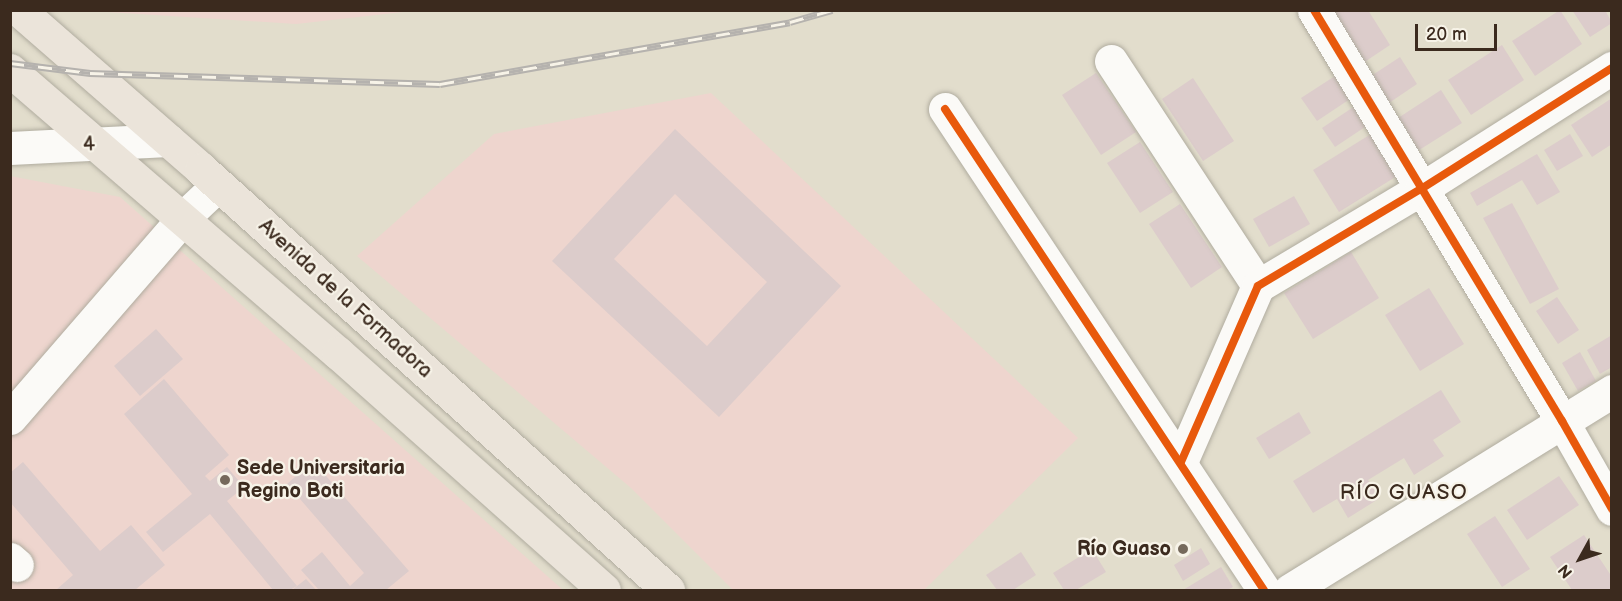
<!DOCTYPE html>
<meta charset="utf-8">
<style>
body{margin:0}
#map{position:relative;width:1622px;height:601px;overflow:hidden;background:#e2ddcc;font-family:"Balsamiq Sans",sans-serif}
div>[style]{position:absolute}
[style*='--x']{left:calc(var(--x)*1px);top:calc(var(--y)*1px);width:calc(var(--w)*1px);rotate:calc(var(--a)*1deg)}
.built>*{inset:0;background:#eed5ce}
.building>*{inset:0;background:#dccccb}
.roads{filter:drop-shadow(0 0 2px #b0ac9f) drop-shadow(0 0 2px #b0ac9f)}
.minor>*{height:33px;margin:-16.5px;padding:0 16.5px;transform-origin:16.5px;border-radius:16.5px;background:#fbfaf7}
.major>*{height:33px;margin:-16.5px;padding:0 16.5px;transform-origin:16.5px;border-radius:16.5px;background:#ebe4da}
.rail>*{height:7px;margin-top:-3.5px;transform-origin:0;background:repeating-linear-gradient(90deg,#f7f3e8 0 14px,#b5b2ae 0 28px);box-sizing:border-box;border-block:2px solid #b5b2ae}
.cycleway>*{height:8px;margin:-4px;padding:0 4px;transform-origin:4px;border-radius:4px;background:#e8590c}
.dots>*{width:16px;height:16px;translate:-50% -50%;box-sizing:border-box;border:3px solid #f7f3e8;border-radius:50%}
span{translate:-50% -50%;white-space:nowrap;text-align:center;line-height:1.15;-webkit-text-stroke:4.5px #f7f3e8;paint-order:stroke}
.street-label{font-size:20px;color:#3b2a1e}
.poi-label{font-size:20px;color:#3b2a1e;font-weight:700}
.left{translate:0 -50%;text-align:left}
.right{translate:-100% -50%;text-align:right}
.neighbourhood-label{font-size:21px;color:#3b2a1e;letter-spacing:1.5px}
.frame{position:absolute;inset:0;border:12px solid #3b2a1e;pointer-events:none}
.north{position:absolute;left:1550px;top:529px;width:60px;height:60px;-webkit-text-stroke:4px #f7f3e8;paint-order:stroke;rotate:230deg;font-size:16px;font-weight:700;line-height:24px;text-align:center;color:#3b2a1e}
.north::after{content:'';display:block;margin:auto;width:21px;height:27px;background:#3b2a1e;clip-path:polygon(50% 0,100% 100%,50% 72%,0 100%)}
.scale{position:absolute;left:1415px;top:24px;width:82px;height:27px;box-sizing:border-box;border:3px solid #3b2a1e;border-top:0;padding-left:8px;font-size:18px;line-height:21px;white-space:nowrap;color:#3b2a1e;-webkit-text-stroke:4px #f7f3e8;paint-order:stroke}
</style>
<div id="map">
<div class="built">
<i style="clip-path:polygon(92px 11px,412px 10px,412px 11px,296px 24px)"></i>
<i style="clip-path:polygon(711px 93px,1078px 438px,924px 590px,733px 590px,631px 488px,357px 256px,494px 134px)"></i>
<i style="clip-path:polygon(10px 176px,120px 197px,563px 590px,11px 590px)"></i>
</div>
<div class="building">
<i style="clip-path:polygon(1324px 10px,1368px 10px,1390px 45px,1360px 65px)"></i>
<i style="clip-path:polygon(1560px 10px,1582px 44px,1535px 76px,1512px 41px)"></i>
<i style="clip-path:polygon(1572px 10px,1605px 10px,1612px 23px,1590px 37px)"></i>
<i style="clip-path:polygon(1502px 45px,1524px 80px,1471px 115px,1448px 80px)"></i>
<i style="clip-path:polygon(1400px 57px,1417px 84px,1386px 105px,1368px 78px)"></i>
<i style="clip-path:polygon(1096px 73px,1136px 132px,1101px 155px,1062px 95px)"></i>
<i style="clip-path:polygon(1335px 76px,1350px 99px,1317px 121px,1301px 98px)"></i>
<i style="clip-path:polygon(1193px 78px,1234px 141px,1203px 161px,1162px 99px)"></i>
<i style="clip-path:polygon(1441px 90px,1462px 123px,1416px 152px,1395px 120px)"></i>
<i style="clip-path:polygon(1612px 98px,1612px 144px,1592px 157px,1571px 125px)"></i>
<i style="clip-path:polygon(1355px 106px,1368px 125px,1335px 147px,1322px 128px)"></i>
<i style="clip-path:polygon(evenodd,675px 129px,841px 286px,719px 417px,552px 261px,675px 129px,675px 194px,767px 282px,707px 346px,614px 259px,675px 194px)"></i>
<i style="clip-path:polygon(1371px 134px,1397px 176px,1339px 212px,1313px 170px)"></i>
<i style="clip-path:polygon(1570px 134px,1583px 156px,1557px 171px,1544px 150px)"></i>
<i style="clip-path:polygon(1140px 142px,1173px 192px,1140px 213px,1107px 163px)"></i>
<i style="clip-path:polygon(1537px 154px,1560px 192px,1537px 205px,1522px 180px,1477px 206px,1470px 193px)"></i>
<i style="clip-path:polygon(1294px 196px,1310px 224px,1269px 247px,1253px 219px)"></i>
<i style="clip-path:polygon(1512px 203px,1559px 289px,1530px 304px,1483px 218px)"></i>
<i style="clip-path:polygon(1180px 204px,1222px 267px,1191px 288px,1149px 224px)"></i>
<i style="clip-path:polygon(1351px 252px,1379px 298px,1313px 339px,1284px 293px)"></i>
<i style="clip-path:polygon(1429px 288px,1464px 344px,1420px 371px,1385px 315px)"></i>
<i style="clip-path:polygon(1557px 297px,1579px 330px,1558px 344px,1536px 311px)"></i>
<i style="clip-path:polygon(156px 329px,183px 359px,140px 396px,114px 366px)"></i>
<i style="clip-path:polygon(1612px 335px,1612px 367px,1600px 374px,1587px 350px)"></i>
<i style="clip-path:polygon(1580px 352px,1596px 381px,1578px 391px,1562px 363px)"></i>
<i style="clip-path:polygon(164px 379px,229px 455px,205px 476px,210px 481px,227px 467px,244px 487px,227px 501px,297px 586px,290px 590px,273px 590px,210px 514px,163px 552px,146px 532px,192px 494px,124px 414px)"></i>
<i style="clip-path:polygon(1441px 390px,1461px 422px,1433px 440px,1444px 456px,1414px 475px,1404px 458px,1368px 480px,1380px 498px,1348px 518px,1337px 499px,1313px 513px,1293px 481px)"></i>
<i style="clip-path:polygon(1299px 412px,1311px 433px,1269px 459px,1256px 438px)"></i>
<i style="clip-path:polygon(313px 461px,409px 571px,386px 590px,319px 590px,301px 570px,322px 552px,350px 586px,364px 573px,287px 484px)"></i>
<i style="clip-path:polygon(23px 462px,100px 551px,131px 525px,165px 565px,135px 590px,56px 590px,73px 575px,10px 502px,10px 473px)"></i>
<i style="clip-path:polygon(1559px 476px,1579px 505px,1527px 540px,1507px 510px)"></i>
<i style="clip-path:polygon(1495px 516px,1530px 569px,1502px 587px,1467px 534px)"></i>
<i style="clip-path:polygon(1584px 535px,1612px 577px,1612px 590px,1572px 590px,1550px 557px)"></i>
<i style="clip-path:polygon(1201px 548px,1210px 564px,1183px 581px,1174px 565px)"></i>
<i style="clip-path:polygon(1092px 549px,1106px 572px,1076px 590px,1064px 590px,1053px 573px)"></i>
<i style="clip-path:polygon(1021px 552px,1036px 575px,1013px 590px,997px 590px,986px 575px)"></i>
<i style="clip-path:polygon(1221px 567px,1233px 587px,1227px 590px,1183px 590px)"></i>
<i style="clip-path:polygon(306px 579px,316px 590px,292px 590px)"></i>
</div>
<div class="roads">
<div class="minor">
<i style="--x:1314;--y:10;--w:480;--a:58.9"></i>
<i style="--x:1562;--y:421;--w:101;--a:60.4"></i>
<i style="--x:1111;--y:61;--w:269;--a:56.8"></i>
<i style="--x:945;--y:109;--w:577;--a:56.45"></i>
<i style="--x:10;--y:148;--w:158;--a:-2.9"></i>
<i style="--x:10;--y:418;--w:264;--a:-49.1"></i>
<i style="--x:183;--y:218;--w:48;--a:-43.3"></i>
<i style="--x:1181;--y:462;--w:192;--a:-66.4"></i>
<i style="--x:1258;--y:286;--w:190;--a:-30.8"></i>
<i style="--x:1421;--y:189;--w:226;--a:-32.4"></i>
<i style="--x:10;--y:559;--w:9;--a:41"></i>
<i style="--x:1290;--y:590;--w:379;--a:-31.7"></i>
</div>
<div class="major">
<i style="--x:19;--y:10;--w:242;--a:41.1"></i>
<i style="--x:201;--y:169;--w:629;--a:42.03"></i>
<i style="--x:10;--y:70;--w:433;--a:40.8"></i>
<i style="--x:338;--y:353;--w:356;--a:41.7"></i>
</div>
</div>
<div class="rail">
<i style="--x:10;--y:63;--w:81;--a:7.1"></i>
<i style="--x:90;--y:73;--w:350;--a:1.8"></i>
<i style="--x:440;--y:84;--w:355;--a:-10"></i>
<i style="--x:790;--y:22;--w:44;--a:-15.9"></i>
</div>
<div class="cycleway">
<i style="--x:1314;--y:10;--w:480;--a:58.9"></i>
<i style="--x:1562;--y:421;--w:101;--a:60.4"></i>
<i style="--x:945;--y:109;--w:577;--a:56.45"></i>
<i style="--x:1181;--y:462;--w:192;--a:-66.4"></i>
<i style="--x:1258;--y:286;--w:190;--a:-30.8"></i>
<i style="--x:1421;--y:189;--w:226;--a:-32.4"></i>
</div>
<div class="dots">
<i style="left:225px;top:480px;background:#75695b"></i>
<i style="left:1183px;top:549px;background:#75695b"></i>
</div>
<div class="street-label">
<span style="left:89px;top:145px;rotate:-3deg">4</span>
<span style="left:345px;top:299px;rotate:42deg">Avenida de la Formadora</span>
</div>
<div class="poi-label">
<span class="left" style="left:237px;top:480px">Sede Universitaria<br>Regino Boti</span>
<span class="right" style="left:1171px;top:549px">Río Guaso</span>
</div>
<div class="neighbourhood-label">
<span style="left:1404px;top:493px">RÍO GUASO</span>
</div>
<div class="frame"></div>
<div class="north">N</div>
<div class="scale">20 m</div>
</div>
